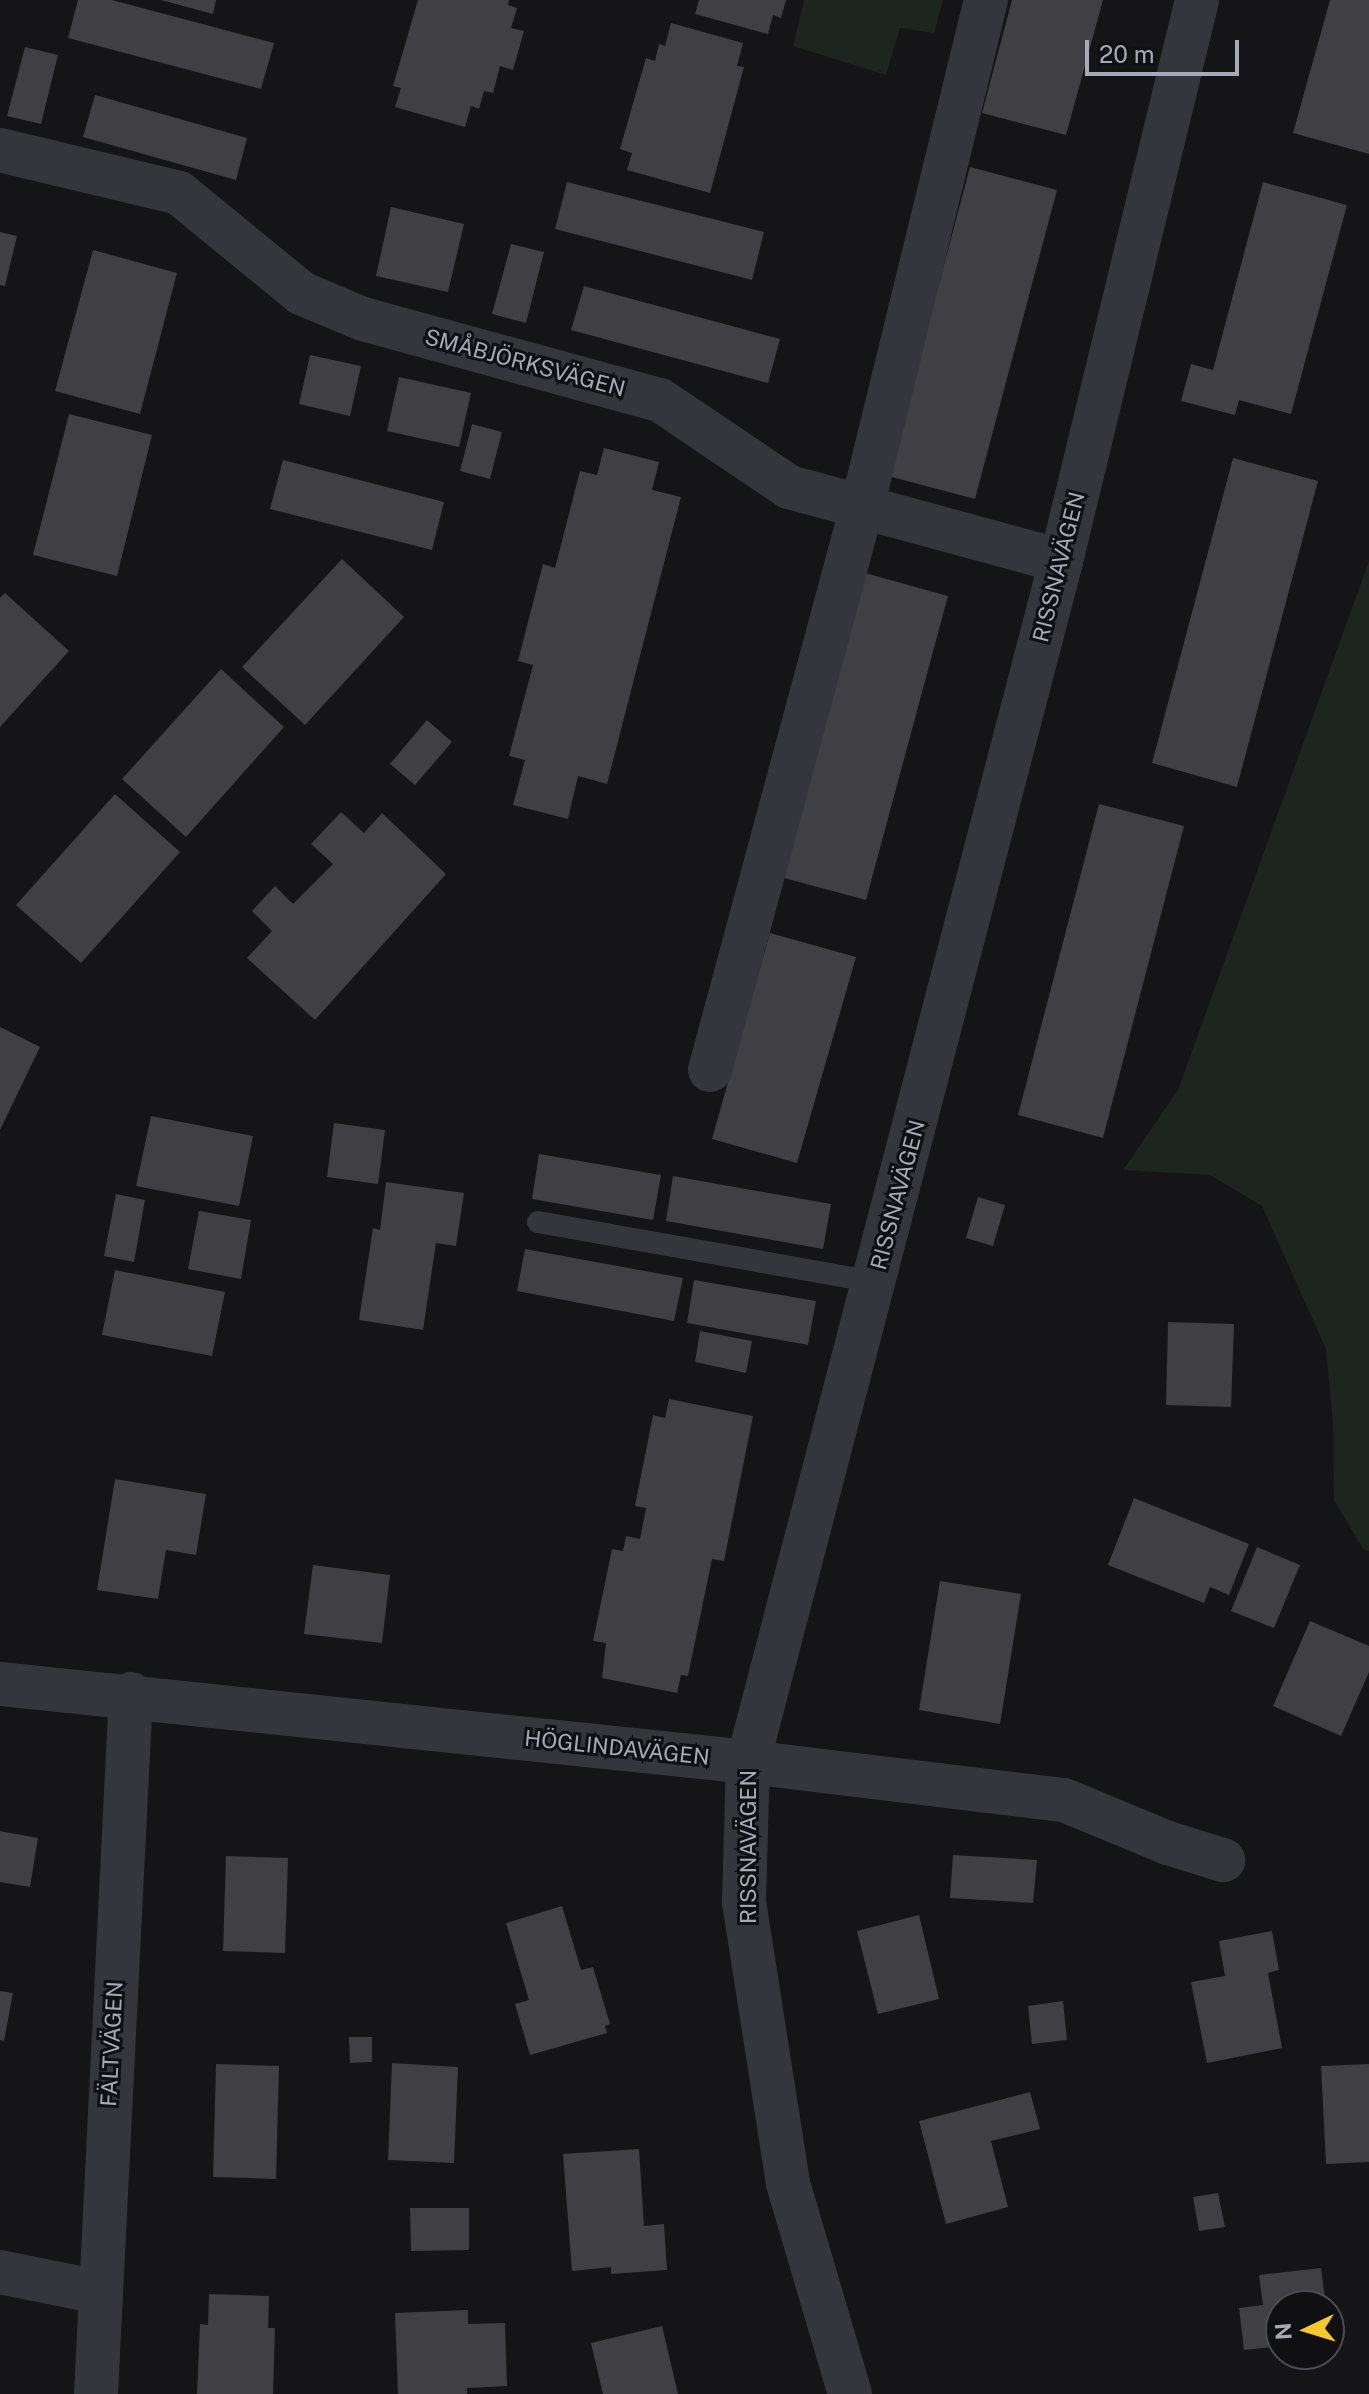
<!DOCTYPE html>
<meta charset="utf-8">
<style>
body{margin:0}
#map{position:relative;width:1369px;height:2394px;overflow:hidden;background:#151517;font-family:"Public Sans",sans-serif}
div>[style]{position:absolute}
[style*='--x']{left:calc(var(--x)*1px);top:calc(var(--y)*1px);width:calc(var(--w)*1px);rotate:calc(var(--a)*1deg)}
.green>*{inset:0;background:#1c251e}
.building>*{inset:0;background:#3f3f44}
.service>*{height:22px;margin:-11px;padding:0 11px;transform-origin:11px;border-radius:11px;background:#35363c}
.minor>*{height:44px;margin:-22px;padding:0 22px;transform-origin:22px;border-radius:22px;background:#35363c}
span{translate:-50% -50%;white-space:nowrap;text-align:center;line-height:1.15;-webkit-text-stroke:6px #101012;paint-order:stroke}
.street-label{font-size:22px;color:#a6a9b7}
.north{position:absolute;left:1265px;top:2290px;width:80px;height:80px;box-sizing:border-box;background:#101012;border:2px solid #4c4d54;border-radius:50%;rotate:266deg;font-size:22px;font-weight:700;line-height:32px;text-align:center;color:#a6a9b7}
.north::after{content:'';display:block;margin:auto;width:28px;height:36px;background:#f8c82b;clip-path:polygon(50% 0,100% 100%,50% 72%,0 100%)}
.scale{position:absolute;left:1085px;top:40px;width:154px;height:36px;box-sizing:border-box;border:4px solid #a6a9b7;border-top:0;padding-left:10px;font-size:24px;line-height:28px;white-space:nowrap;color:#a6a9b7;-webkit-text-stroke:6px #101012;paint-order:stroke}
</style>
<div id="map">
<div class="green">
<i style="clip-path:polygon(804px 0,943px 0,934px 33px,900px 28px,886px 75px,793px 46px)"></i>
<i style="clip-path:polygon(1369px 561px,1369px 1551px,1363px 1549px,1334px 1500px,1333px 1423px,1326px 1349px,1262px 1206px,1210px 1175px,1123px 1170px,1178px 1090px)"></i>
</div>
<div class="building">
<i style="clip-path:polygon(78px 0,112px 0,274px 43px,261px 89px,68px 38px)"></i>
<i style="clip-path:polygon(161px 0,216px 0,213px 14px)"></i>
<i style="clip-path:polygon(418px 0,509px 0,508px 5px,517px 8px,511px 28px,524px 31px,513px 70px,500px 66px,493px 93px,484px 91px,479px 109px,471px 106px,465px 127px,395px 107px,401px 88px,393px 86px)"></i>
<i style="clip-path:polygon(699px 0,786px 0,781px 18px,773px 15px,768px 34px,695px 14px)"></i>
<i style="clip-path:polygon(1012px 0,1103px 0,1066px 135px,982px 113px)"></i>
<i style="clip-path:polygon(1330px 0,1369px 0,1369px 154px,1293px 133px)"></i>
<i style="clip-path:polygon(671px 23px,743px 43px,737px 66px,744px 67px,710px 193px,627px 170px,632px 153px,620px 149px,646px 58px,655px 61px,659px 44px,665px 46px)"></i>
<i style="clip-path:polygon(25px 47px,58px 55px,41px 124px,7px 116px)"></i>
<i style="clip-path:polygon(95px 95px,247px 138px,236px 180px,83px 137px)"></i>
<i style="clip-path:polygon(970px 167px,1057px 190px,975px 499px,888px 476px)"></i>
<i style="clip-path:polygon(567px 182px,764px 232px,752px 280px,555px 229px)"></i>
<i style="clip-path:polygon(1263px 182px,1347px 205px,1291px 414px,1239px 400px,1235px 415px,1181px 401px,1191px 364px,1213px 370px)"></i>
<i style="clip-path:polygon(391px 207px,464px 224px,448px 292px,376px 276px)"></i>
<i style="clip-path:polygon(0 232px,17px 236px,5px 286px,0 285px)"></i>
<i style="clip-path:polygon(511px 244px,544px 252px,526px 323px,492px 314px)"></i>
<i style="clip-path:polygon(93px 250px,177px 273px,140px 414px,55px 391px)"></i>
<i style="clip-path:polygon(584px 286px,780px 339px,768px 383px,571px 330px)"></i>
<i style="clip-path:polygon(310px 355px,361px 366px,350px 416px,299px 404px)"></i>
<i style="clip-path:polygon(399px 377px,471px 393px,459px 447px,387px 431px)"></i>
<i style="clip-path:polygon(69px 414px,152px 435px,117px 576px,33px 555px)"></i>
<i style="clip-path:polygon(472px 424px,502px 432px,490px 479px,460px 471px)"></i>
<i style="clip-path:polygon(604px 448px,659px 462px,652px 490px,681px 497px,607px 784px,578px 776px,568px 819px,513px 805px,525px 760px,509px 756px,533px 665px,518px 661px,543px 564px,555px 568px,580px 471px,597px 475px)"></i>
<i style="clip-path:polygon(1233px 458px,1318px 481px,1237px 787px,1152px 763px)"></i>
<i style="clip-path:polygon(283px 460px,444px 502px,432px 550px,270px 509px)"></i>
<i style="clip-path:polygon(342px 559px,404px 617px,305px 725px,242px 667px)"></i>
<i style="clip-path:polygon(865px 573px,948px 596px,866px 900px,784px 878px)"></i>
<i style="clip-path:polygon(5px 593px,69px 651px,0 727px,0 598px)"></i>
<i style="clip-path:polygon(221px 669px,284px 727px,186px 837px,122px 779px)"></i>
<i style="clip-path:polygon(427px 720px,452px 742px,415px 785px,390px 764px)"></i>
<i style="clip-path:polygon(115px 794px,180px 852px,81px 963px,16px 905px)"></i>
<i style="clip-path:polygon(1099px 804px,1184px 826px,1103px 1138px,1018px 1115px)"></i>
<i style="clip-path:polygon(341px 812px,364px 833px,382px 813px,446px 874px,315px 1020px,247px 958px,272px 931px,252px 911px,275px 886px,293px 904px,333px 864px,311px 844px)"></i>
<i style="clip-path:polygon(770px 933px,856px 957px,797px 1163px,712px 1139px)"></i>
<i style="clip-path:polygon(0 1027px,40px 1047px,0 1130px)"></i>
<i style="clip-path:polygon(151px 1116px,253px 1136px,239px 1206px,136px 1186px)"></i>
<i style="clip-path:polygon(334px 1123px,385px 1130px,378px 1184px,327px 1177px)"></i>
<i style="clip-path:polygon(539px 1154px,661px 1175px,653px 1220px,532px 1199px)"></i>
<i style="clip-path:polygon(673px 1176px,831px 1204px,823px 1249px,666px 1221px)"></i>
<i style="clip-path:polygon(386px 1182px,464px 1193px,456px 1246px,436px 1243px,423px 1330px,359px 1320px,373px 1228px,380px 1230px)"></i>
<i style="clip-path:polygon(116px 1194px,145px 1200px,134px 1262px,104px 1256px)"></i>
<i style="clip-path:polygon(978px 1197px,1005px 1205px,993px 1246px,966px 1238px)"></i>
<i style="clip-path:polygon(199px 1211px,251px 1220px,241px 1279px,188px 1269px)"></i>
<i style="clip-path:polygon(525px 1249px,683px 1278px,674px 1321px,517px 1291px)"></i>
<i style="clip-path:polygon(115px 1270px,225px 1292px,212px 1356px,102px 1335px)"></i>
<i style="clip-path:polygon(694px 1280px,816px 1301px,808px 1345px,687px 1323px)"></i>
<i style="clip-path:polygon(1168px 1322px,1234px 1324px,1231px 1407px,1166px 1405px)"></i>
<i style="clip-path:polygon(700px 1331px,752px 1341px,746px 1373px,695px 1362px)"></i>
<i style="clip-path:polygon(669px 1399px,753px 1416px,724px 1561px,712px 1559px,688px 1676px,681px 1675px,677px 1693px,602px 1678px,606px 1643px,593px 1641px,612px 1549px,623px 1551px,626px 1536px,640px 1539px,646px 1508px,635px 1506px,653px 1415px,665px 1418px)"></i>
<i style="clip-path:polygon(115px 1479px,206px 1494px,196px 1555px,166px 1550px,158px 1599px,97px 1590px)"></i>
<i style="clip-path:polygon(1134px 1498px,1249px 1544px,1229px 1595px,1210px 1587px,1204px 1603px,1108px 1565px)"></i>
<i style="clip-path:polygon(1257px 1547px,1300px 1565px,1274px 1628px,1231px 1611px)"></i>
<i style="clip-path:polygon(313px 1565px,390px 1575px,382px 1643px,304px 1634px)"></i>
<i style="clip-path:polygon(940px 1581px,1021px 1594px,1000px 1724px,919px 1710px)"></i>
<i style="clip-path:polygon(1310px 1621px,1369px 1646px,1369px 1672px,1341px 1736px,1273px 1706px)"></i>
<i style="clip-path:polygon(0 1831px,38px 1838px,30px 1887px,0 1882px)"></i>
<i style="clip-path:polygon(953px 1855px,1037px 1860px,1033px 1903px,950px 1898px)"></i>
<i style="clip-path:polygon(226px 1856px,288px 1858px,285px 1953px,223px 1951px)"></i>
<i style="clip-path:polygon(562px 1906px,581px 1970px,593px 1967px,610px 2024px,605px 2026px,607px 2033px,530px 2055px,515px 2004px,529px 2000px,506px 1923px)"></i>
<i style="clip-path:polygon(919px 1915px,939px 1999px,878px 2014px,857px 1931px)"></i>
<i style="clip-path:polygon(1272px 1931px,1279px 1970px,1268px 1973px,1282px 2048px,1207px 2063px,1191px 1982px,1225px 1976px,1219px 1941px)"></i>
<i style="clip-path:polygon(0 1991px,13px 1993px,4px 2041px,0 2040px)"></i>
<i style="clip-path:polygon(1063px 2001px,1067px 2040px,1032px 2044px,1028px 2006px)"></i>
<i style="clip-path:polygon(349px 2037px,372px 2037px,372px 2062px,350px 2063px)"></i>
<i style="clip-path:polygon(392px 2063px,458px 2067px,454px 2163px,388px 2160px)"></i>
<i style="clip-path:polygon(216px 2064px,279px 2066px,276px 2179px,213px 2177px)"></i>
<i style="clip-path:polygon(1369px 2064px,1369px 2162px,1326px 2164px,1321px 2066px)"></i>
<i style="clip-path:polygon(1030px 2092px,1040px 2129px,991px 2141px,1008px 2207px,946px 2224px,919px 2121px)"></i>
<i style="clip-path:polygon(639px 2149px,644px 2226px,664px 2224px,667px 2270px,611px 2274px,611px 2267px,572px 2271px,563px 2154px)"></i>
<i style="clip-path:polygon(1218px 2193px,1225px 2227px,1199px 2231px,1193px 2197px)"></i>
<i style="clip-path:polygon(410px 2208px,469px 2208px,469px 2250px,411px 2251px)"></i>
<i style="clip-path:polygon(1321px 2268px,1326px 2306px,1281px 2306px,1281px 2346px,1244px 2350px,1239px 2308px,1263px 2305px,1259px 2275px)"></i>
<i style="clip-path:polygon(209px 2294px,269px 2296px,268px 2328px,275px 2328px,273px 2394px,197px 2394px,200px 2324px,208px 2325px)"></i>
<i style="clip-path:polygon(468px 2310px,468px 2324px,505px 2323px,507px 2386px,467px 2388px,467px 2394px,398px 2394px,395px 2313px)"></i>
<i style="clip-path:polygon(662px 2326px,678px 2394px,603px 2394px,591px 2343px)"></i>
</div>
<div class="service">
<i style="--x:538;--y:1222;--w:342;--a:10.1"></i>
</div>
<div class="minor">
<i style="--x:0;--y:150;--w:184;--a:13.5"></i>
<i style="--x:179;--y:193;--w:158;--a:39.3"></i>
<i style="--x:301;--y:293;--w:67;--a:22.8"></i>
<i style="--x:363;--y:319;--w:308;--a:15.3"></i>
<i style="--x:660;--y:400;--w:156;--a:34"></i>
<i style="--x:789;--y:487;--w:282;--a:15.2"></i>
<i style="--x:710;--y:1070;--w:583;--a:-74.89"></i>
<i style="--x:862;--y:507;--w:522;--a:-76.26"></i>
<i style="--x:0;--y:1684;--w:752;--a:5.95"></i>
<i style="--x:748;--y:1762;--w:318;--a:6.9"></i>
<i style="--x:1064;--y:1800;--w:113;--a:22.5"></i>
<i style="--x:1168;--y:1843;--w:58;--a:17.2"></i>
<i style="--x:0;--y:2272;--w:101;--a:11.4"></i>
<i style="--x:96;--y:2394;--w:701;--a:-87.14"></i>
<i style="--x:850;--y:2394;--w:220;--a:-106.4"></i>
<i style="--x:788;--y:2183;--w:284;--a:-98.9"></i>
<i style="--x:744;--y:1902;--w:140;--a:-88.4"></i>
<i style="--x:748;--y:1762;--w:1241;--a:-75.39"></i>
<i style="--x:1061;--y:561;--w:577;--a:-76.37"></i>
</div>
<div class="street-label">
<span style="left:525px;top:363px;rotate:15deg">SMÅBJÖRKSVÄGEN</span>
<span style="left:1059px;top:567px;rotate:-76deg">RISSNAVÄGEN</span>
<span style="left:898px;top:1195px;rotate:-75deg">RISSNAVÄGEN</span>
<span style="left:617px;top:1748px;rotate:6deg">HÖGLINDAVÄGEN</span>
<span style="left:749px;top:1847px;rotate:-90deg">RISSNAVÄGEN</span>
<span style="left:112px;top:2044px;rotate:-87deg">FÄLTVÄGEN</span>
</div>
<div class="north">N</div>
<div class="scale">20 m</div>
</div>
